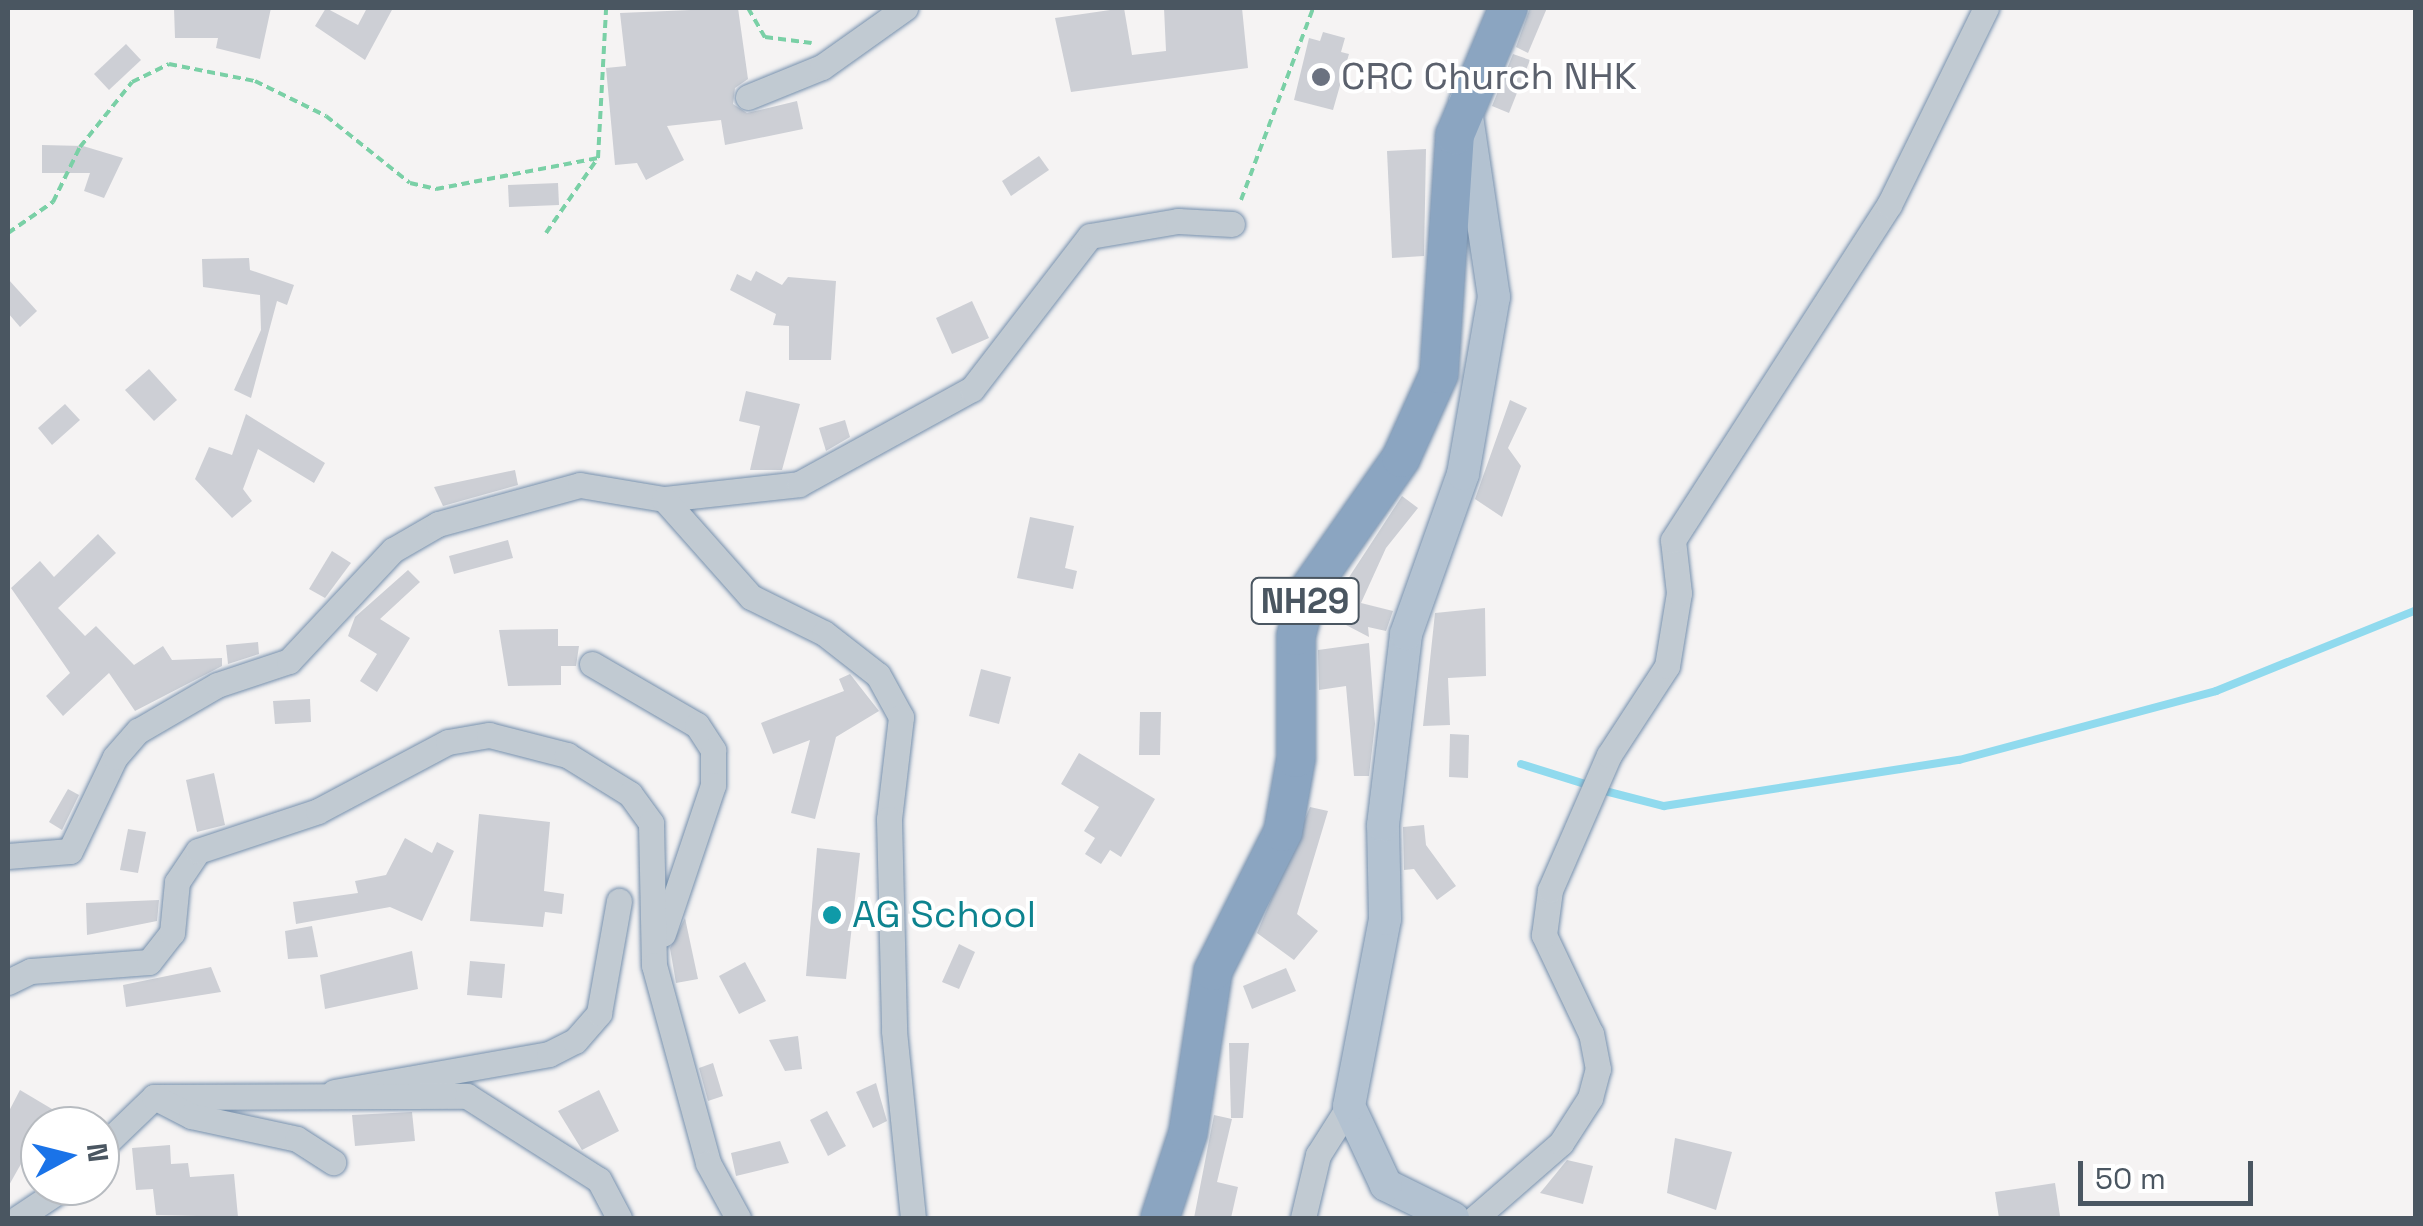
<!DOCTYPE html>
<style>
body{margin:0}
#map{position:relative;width:2423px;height:1226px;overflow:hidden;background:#f5f3f3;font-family:"Space Grotesk",sans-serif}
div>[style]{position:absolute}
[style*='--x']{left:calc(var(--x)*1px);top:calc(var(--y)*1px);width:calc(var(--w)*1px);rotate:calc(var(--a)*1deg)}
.stream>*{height:8px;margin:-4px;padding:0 4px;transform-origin:4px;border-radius:4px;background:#90daee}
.building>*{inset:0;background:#cdcfd5}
.path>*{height:4px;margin-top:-2px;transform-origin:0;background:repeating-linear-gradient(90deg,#7ad0a6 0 8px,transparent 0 13px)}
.roads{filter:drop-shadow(0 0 2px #7690ad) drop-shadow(0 0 2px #7690ad)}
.minor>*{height:25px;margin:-12.5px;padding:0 12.5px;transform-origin:12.5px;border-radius:12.5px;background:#c1cad2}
.major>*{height:32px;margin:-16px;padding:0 16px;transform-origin:16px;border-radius:16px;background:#b3c2d1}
.highway>*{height:38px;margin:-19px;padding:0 19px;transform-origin:19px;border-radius:19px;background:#8ba5c1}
.dots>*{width:28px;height:28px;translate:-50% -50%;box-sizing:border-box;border:5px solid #fff;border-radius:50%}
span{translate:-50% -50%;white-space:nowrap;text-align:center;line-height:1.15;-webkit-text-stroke:8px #fff;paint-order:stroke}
.shield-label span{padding:2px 8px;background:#fff;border:2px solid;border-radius:8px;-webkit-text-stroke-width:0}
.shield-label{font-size:35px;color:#4a5661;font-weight:700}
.worship-label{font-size:38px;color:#5b616d}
.left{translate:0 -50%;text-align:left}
.culture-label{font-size:38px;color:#0d838f}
.frame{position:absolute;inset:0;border:10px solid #4a5661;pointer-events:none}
.north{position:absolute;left:20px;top:1106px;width:100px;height:100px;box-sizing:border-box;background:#fff;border:2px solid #b7bbc0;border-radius:50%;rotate:83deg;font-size:28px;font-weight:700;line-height:40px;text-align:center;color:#4a5661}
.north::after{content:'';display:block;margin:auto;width:35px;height:45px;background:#1a73e8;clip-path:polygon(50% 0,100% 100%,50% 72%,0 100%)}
.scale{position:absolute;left:2078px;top:1161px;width:175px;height:45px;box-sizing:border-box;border:5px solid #4a5661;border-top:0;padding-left:12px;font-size:30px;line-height:35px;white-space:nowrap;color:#4a5661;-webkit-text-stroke:8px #fff;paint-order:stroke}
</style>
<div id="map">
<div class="stream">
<i style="--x:1521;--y:764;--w:70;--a:17.4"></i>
<i style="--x:1601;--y:790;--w:65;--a:14.3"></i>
<i style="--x:1664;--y:806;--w:299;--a:-8.9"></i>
<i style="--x:1959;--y:760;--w:266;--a:-15"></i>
<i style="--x:2216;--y:691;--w:216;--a:-22"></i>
</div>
<div class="building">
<i style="clip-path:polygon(174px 8px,271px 8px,260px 59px,216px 48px,218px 38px,175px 38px)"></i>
<i style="clip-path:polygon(326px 8px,358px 25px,367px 8px,393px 8px,365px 60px,315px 26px)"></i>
<i style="clip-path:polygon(738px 8px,748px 79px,735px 88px,733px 104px,747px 113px,797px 101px,803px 129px,725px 145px,721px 120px,667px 126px,684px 160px,646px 180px,637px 163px,615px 165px,606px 68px,626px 66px,620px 13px)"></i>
<i style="clip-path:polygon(1124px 8px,1132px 55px,1166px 51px,1164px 8px,1242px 8px,1248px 68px,1071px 92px,1055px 18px)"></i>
<i style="clip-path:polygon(1530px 8px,1547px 8px,1528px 53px,1516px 47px)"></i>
<i style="clip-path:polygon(1323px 32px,1345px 38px,1341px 52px,1349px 54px,1333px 110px,1294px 100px,1309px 38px,1320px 41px)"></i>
<i style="clip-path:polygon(126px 44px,141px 60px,109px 90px,94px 74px)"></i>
<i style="clip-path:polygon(1513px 54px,1530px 60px,1509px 113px,1492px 106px)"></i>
<i style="clip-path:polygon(42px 145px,83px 146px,123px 158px,104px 198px,84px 191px,90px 173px,42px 173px)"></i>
<i style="clip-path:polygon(1426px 149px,1424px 256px,1392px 258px,1387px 151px)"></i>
<i style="clip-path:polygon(1039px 156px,1049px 170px,1011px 196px,1002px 181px)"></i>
<i style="clip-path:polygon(558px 183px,559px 205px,509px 207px,508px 185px)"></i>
<i style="clip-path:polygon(249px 258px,250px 270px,294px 285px,287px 305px,277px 301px,251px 398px,234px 390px,261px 330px,260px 295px,203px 287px,202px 259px)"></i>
<i style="clip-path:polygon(756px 271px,782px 285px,788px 277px,836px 281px,831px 360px,789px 360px,789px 326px,773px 325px,776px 314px,730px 290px,737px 274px,751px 281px)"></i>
<i style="clip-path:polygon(8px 279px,37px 311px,20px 327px,8px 313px)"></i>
<i style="clip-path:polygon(972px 301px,989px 338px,952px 354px,936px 318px)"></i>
<i style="clip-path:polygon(149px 369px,177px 400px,154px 421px,125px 390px)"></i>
<i style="clip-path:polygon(746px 391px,800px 404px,782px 470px,750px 470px,760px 426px,739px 421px)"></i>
<i style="clip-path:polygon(1510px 400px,1527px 408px,1508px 448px,1521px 466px,1502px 517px,1475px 499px)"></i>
<i style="clip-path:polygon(65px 404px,80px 420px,52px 445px,38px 428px)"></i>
<i style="clip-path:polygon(246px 414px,325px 463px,314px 483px,258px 449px,243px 489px,252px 501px,232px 518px,195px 479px,209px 447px,232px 455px)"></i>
<i style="clip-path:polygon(845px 420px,850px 437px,826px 451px,819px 428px)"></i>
<i style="clip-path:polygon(515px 470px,518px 485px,443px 506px,434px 487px)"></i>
<i style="clip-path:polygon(1402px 496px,1418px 508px,1386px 548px,1361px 603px,1393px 611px,1386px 631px,1368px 627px,1369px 637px,1325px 614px)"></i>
<i style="clip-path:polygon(1030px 517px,1074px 526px,1065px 568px,1077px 571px,1073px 589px,1017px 578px)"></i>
<i style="clip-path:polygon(98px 534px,116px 553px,58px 608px,85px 636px,96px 626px,134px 665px,163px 646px,172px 660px,222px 658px,222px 666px,135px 711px,109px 673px,63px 716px,46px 696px,70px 673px,11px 588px,40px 561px,54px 577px)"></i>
<i style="clip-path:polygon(508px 540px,513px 558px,454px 574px,449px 556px)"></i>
<i style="clip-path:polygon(332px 551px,351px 563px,325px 598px,309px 589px)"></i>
<i style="clip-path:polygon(408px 570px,420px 582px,380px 619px,410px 638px,377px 692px,360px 681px,377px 654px,348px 636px,355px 617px)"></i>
<i style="clip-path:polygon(1485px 608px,1486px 676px,1448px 678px,1450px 725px,1423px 726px,1435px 613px)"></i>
<i style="clip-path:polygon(558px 629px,558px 646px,579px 646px,576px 666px,561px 666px,561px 685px,508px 686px,499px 630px)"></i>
<i style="clip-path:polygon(258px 642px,259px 654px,228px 664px,226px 645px)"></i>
<i style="clip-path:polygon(1369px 643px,1375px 724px,1369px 776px,1354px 776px,1346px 686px,1319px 690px,1318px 650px)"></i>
<i style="clip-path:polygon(981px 669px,1011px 677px,999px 724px,969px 716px)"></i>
<i style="clip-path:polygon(850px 674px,879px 711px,836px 737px,815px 819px,791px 813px,810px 740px,773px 754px,761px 723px,844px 691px,839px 679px)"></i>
<i style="clip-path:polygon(310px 699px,311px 722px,275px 724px,273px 701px)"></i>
<i style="clip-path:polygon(1140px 712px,1161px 712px,1160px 755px,1139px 755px)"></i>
<i style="clip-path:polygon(1450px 734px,1469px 735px,1468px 778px,1449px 777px)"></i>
<i style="clip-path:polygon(1079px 753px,1155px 799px,1121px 857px,1110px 850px,1101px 864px,1085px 854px,1095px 838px,1084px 831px,1099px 807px,1061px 784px)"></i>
<i style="clip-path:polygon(214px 773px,225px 825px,197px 832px,186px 780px)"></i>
<i style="clip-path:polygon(68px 789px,79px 795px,62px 830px,49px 822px)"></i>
<i style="clip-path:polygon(1310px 807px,1328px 811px,1297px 914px,1318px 931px,1294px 960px,1257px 933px)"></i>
<i style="clip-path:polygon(479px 814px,550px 822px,544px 891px,564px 894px,562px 914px,545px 912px,543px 927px,470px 921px)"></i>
<i style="clip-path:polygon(1424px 825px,1426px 845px,1456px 886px,1437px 900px,1414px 869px,1404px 870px,1403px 827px)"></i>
<i style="clip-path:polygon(128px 829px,146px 832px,138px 873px,120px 870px)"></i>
<i style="clip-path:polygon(405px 838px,432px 853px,437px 842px,454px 851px,422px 921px,390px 907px,296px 924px,293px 902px,358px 893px,355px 881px,386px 875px)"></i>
<i style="clip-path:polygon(817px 848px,860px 853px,846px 979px,806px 976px)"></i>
<i style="clip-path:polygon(159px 900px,157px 921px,87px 935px,86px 903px)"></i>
<i style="clip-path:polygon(685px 918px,698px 979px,676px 983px,670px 948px)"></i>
<i style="clip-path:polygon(312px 926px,318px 957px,288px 959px,285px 931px)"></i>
<i style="clip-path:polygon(959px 944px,975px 952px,959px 989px,942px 982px)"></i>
<i style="clip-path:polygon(412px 951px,418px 989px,325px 1009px,320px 975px)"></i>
<i style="clip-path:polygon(470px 961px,505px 964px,502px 998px,467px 995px)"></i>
<i style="clip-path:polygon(745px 962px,766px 1001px,739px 1014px,719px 976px)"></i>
<i style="clip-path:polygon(211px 967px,221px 992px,126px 1007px,123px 985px)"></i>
<i style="clip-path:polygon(1286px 968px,1296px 991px,1252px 1009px,1243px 986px)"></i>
<i style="clip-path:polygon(798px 1036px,802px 1069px,785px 1071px,769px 1040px)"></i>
<i style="clip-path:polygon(1229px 1043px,1249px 1043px,1243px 1118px,1231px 1118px)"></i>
<i style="clip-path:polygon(713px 1063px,723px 1096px,708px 1101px,699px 1068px)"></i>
<i style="clip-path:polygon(876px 1083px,887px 1121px,873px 1128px,856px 1092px)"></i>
<i style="clip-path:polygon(20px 1090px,52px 1109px,8px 1187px,8px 1113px)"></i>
<i style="clip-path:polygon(599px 1090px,619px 1131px,582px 1150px,558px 1111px)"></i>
<i style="clip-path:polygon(827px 1111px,846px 1146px,828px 1156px,810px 1120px)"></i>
<i style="clip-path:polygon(412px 1112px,415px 1141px,355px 1146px,352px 1115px)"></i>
<i style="clip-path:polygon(1214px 1115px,1232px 1119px,1217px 1182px,1238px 1187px,1231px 1218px,1194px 1218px)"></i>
<i style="clip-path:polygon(1675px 1138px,1732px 1152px,1716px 1210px,1667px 1193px)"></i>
<i style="clip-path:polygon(780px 1141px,789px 1163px,736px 1176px,731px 1153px)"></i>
<i style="clip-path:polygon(170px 1145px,171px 1164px,188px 1163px,190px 1177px,234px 1174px,238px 1217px,156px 1215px,153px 1189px,136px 1190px,132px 1148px)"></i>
<i style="clip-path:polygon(1567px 1160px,1593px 1166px,1583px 1204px,1540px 1193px)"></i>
<i style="clip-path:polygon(2055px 1183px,2060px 1216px,1999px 1218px,1995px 1192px)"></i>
</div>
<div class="path">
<i style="--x:748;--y:8;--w:34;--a:60"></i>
<i style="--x:765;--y:37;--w:47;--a:7.3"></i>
<i style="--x:1241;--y:200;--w:205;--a:-69.4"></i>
<i style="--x:8;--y:233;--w:55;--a:-34.6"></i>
<i style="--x:53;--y:202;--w:61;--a:-63.9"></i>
<i style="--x:80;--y:147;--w:83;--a:-51.3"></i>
<i style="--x:132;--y:82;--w:41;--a:-25.9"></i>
<i style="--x:169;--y:64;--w:88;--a:11.2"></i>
<i style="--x:255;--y:81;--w:79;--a:26.2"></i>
<i style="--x:326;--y:116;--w:107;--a:38.6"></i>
<i style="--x:410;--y:183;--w:27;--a:13"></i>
<i style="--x:436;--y:189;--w:165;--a:-10.8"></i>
<i style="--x:546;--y:233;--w:91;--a:-55.3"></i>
<i style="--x:598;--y:158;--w:150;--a:-86.9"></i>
</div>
<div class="roads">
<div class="minor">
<i style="--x:748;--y:97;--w:80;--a:-22.1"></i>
<i style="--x:822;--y:67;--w:102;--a:-35.4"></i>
<i style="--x:664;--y:499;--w:136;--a:-6.3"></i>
<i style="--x:799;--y:484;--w:197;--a:-28.8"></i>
<i style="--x:972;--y:389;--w:193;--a:-52.4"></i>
<i style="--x:1090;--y:236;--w:89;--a:-9.7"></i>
<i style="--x:1178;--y:221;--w:54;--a:3.2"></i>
<i style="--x:592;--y:664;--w:121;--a:30.2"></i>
<i style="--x:697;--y:725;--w:30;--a:57"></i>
<i style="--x:713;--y:750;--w:35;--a:90"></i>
<i style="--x:713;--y:785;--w:157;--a:108.6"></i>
<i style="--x:8;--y:856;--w:62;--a:-4.6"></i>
<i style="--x:70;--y:851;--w:104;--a:-64.4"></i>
<i style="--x:115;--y:757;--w:35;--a:-49"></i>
<i style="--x:138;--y:731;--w:91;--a:-30.2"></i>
<i style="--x:217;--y:685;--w:76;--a:-18.4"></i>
<i style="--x:289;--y:661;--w:152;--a:-46.9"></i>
<i style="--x:393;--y:550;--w:52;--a:-30"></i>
<i style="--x:438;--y:524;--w:147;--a:-15.4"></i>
<i style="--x:580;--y:485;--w:85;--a:9.5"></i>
<i style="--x:664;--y:499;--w:131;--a:48.4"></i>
<i style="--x:751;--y:597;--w:81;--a:26.3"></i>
<i style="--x:824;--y:633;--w:68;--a:37.9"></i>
<i style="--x:878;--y:675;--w:48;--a:61.3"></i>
<i style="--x:901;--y:717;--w:103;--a:96.7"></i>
<i style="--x:889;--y:819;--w:212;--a:88.6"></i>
<i style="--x:894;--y:1031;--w:188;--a:84.2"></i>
<i style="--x:8;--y:982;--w:25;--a:-26"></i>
<i style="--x:31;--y:971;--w:118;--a:-4.4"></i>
<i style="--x:149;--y:962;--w:37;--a:-52"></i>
<i style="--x:172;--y:933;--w:51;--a:-84.4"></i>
<i style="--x:177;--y:882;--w:37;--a:-56"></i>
<i style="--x:198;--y:851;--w:126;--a:-18.4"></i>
<i style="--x:318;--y:811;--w:147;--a:-28"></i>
<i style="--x:448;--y:742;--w:42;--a:-9.7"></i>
<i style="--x:489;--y:735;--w:81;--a:14.4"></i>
<i style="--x:567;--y:755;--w:74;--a:31.8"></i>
<i style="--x:630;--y:794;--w:36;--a:54"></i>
<i style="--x:651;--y:823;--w:142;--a:88.8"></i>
<i style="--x:654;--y:965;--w:205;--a:74.7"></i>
<i style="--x:708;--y:1163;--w:63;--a:61.4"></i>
<i style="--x:334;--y:1092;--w:218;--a:-10"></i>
<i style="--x:549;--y:1054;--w:29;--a:-27"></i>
<i style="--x:575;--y:1041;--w:37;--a:-49"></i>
<i style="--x:599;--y:1013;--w:114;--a:-79.9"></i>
<i style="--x:154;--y:1097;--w:313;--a:-0.2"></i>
<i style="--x:467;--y:1096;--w:156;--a:32.5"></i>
<i style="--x:599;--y:1180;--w:43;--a:62.2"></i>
<i style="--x:100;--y:1149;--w:75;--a:-43.9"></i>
<i style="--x:154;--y:1097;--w:42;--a:27.2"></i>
<i style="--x:191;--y:1116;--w:108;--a:12.2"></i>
<i style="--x:297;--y:1139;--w:43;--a:32.6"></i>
<i style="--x:18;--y:1218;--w:58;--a:-33.7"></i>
<i style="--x:1303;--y:1218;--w:65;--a:-76.6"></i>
<i style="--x:1318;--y:1155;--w:58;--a:-57.7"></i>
<i style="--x:1475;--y:1218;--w:114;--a:-41.1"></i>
<i style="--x:1561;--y:1143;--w:54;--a:-57.2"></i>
<i style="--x:1590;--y:1098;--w:30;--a:-75"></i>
<i style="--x:1598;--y:1069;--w:36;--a:-101"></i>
<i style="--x:1591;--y:1034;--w:110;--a:-115.4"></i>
<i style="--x:1544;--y:935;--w:45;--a:-82.4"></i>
<i style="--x:1550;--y:890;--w:147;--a:-66.4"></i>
<i style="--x:1609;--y:755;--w:106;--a:-56.9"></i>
<i style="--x:1667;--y:666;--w:74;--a:-80.7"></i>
<i style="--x:1679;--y:593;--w:53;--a:-96.5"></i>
<i style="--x:1673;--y:540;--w:399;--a:-57.2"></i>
<i style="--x:1889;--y:205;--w:220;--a:-63.8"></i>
</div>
<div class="major">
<i style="--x:1453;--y:1218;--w:75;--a:-153.8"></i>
<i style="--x:1386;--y:1185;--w:87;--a:-115.1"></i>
<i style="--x:1349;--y:1106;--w:190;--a:-79.1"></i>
<i style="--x:1385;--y:919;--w:94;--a:-91.2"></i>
<i style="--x:1383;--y:825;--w:192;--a:-83.1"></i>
<i style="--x:1406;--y:634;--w:170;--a:-70.4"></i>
<i style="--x:1463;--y:474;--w:180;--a:-80.1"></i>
<i style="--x:1494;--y:297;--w:197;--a:-98.5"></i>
</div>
<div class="highway">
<i style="--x:1160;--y:1218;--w:89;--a:-71.8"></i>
<i style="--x:1188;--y:1133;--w:164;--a:-81.2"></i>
<i style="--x:1213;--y:971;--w:156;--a:-63.3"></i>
<i style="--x:1283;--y:832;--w:75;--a:-80"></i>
<i style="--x:1296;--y:758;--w:122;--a:-90"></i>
<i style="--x:1296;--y:636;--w:47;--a:-75.1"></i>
<i style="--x:1308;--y:591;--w:162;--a:-55"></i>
<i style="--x:1401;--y:458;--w:92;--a:-65.7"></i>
<i style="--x:1439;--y:374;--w:240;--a:-86.2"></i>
<i style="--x:1455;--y:135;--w:138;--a:-67.3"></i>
</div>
</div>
<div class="dots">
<i style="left:1321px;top:77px;background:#6b7280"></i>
<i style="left:832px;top:915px;background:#0f9aa8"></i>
</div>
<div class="shield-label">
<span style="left:1305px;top:601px">NH29</span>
</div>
<div class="worship-label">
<span class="left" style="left:1341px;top:77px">CRC Church NHK</span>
</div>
<div class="culture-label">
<span class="left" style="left:852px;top:915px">AG School</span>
</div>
<div class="frame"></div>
<div class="north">N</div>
<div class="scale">50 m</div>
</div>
